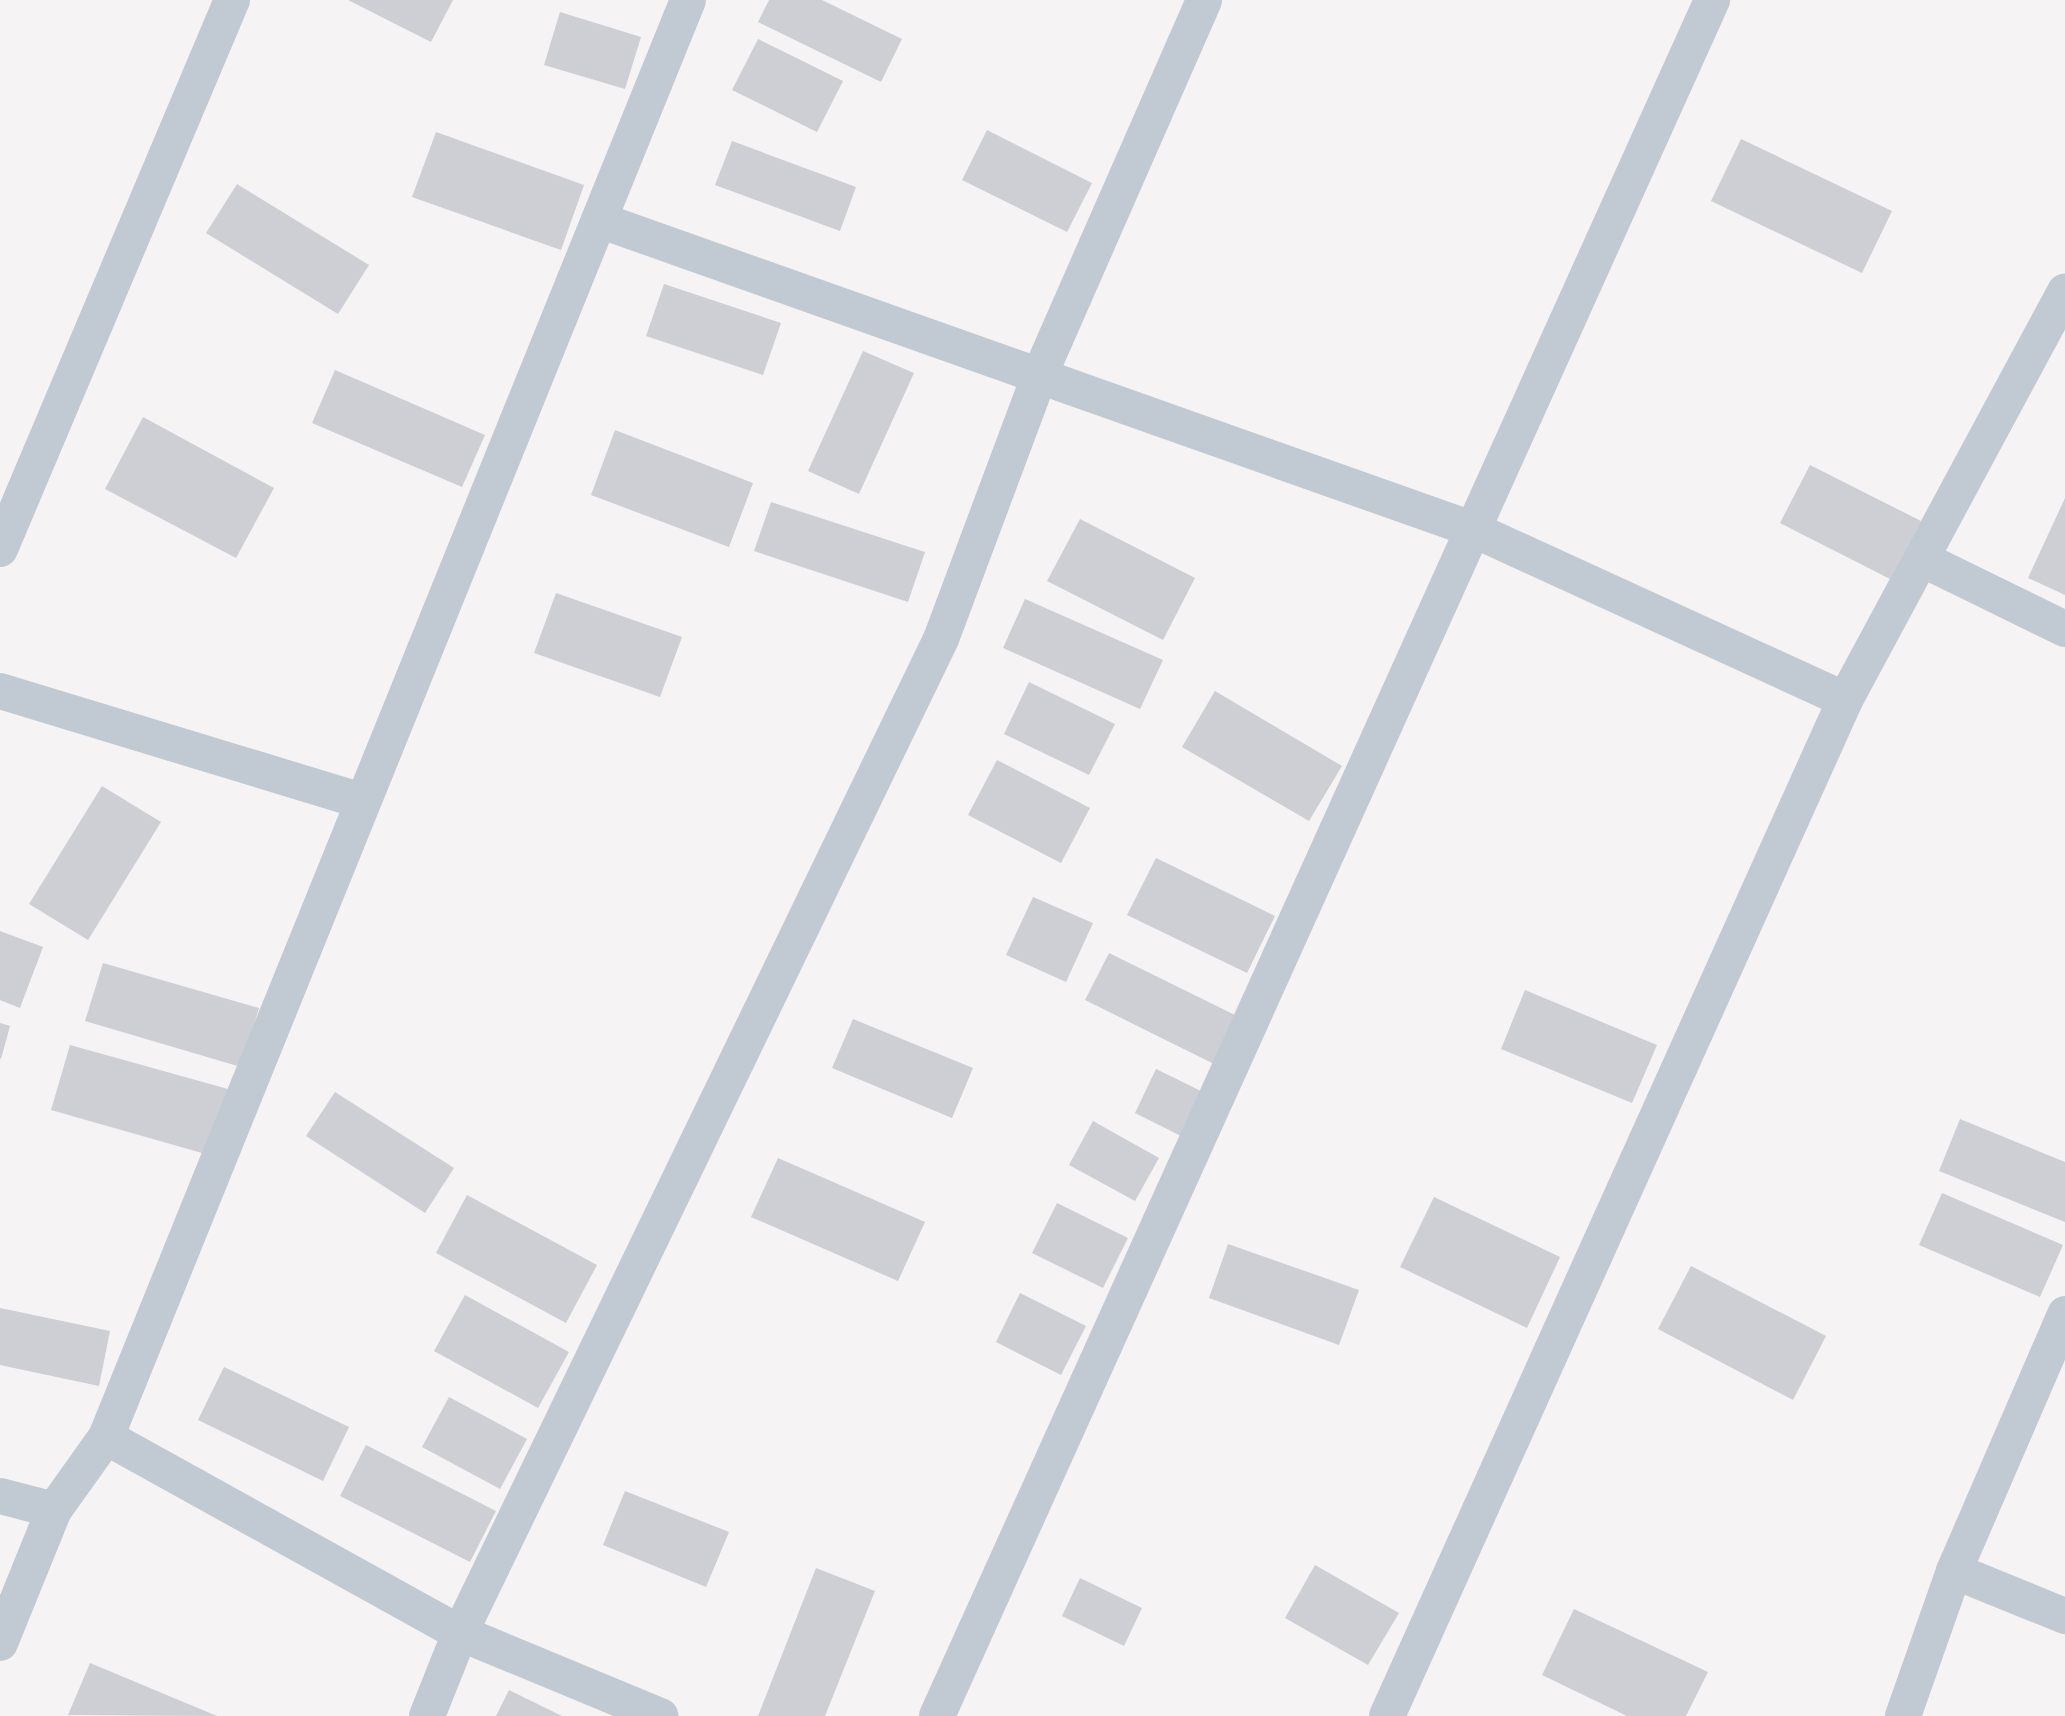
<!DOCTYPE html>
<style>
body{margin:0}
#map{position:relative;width:2065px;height:1716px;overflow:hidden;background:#f5f3f3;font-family:Signika,sans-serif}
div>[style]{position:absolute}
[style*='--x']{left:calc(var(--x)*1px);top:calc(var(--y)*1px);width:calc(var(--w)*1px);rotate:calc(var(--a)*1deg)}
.building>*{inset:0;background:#cdcfd5}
.minor>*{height:36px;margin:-18px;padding:0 18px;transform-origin:18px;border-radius:18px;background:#c1cad2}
span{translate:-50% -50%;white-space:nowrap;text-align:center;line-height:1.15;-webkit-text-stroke:10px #fff;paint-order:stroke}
</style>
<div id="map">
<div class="building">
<i style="clip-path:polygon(348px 0,453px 0,431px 42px)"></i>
<i style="clip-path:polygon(769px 0,822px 0,902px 39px,881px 82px,758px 22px)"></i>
<i style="clip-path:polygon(560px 12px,641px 37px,625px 89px,544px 65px)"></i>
<i style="clip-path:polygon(758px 39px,843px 81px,817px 132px,732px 90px)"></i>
<i style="clip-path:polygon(987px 130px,1092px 183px,1067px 232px,962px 180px)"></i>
<i style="clip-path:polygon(436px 132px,584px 185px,561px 250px,412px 197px)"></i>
<i style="clip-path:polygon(1741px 139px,1892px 211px,1862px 273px,1711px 201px)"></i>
<i style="clip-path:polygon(732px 141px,856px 187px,840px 231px,715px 185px)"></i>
<i style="clip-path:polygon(237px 184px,369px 265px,338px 314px,206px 233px)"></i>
<i style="clip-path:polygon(664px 284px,781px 323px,763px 375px,646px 336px)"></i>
<i style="clip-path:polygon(863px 351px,914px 373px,859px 494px,808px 471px)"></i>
<i style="clip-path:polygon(335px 370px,485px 435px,462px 487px,312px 423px)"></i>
<i style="clip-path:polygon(143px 417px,274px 488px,236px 558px,105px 489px)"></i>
<i style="clip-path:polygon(615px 430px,753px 483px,729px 547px,591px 495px)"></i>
<i style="clip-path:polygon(1810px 465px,1921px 521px,1890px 579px,1780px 523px)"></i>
<i style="clip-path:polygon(2065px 498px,2065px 595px,2028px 578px)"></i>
<i style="clip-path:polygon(771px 502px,925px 552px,908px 602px,754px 551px)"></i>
<i style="clip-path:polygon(1080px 519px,1195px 578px,1163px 640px,1047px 581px)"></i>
<i style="clip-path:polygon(556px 593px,682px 637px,660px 697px,534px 653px)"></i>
<i style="clip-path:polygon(1025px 599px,1163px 660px,1140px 709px,1003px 648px)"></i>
<i style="clip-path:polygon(1029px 682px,1115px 724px,1089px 775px,1004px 734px)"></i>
<i style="clip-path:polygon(1215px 691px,1342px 766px,1309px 821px,1182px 747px)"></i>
<i style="clip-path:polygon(997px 760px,1090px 808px,1061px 863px,968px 815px)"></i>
<i style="clip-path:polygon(102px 786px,161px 822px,88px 940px,29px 904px)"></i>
<i style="clip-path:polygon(1156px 858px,1275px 916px,1247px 973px,1127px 915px)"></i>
<i style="clip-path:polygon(1033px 897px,1093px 923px,1066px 982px,1006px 955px)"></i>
<i style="clip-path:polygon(0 931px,43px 947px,20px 1008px,0 1000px)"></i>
<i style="clip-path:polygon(1109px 953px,1237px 1016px,1214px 1064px,1085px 1000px)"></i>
<i style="clip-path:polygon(103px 963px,259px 1008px,241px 1067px,85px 1021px)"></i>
<i style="clip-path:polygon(1525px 990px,1657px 1045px,1632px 1103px,1501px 1049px)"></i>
<i style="clip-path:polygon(853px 1019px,973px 1068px,952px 1118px,832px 1068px)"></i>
<i style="clip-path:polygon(0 1023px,10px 1026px,1px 1059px,0 1058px)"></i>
<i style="clip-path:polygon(70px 1045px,228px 1089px,209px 1155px,51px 1110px)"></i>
<i style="clip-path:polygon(1156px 1069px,1203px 1092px,1181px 1136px,1135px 1113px)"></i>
<i style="clip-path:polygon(335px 1092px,454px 1168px,425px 1213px,306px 1136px)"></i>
<i style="clip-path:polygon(1960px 1119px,2065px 1162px,2065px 1222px,1939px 1171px)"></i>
<i style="clip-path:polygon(1093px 1121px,1159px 1158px,1135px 1201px,1069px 1165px)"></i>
<i style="clip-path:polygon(778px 1158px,925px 1222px,898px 1281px,751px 1217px)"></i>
<i style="clip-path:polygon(1942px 1193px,2063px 1245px,2040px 1297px,1919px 1245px)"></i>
<i style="clip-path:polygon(467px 1195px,597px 1265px,566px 1323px,436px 1253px)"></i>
<i style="clip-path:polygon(1434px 1197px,1560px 1257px,1527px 1328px,1400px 1267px)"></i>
<i style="clip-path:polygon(1057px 1203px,1128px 1238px,1103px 1288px,1032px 1253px)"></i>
<i style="clip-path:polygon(1228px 1244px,1359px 1290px,1339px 1345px,1209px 1298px)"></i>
<i style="clip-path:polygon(1691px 1266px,1826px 1336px,1793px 1400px,1658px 1329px)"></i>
<i style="clip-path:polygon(1020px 1293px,1086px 1326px,1061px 1375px,996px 1342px)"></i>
<i style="clip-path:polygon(465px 1295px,569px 1352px,538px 1408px,434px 1351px)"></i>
<i style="clip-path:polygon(0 1308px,110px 1331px,99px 1386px,0 1365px)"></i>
<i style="clip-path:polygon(224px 1367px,349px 1427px,323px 1481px,198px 1420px)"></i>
<i style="clip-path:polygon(449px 1397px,527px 1439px,500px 1489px,422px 1447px)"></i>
<i style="clip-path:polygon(366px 1445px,496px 1511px,470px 1562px,340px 1496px)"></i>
<i style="clip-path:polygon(625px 1491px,729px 1532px,706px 1587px,603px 1545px)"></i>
<i style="clip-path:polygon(1315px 1565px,1399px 1613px,1368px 1665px,1285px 1618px)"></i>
<i style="clip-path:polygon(816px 1568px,875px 1591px,825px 1716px,758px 1716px)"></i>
<i style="clip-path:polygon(1080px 1578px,1142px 1608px,1124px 1646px,1062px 1616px)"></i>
<i style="clip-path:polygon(1574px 1609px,1708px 1672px,1686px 1716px,1627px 1716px,1542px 1675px)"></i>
<i style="clip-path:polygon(90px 1663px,217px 1716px,68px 1715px)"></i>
<i style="clip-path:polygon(509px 1690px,562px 1716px,496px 1716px)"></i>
</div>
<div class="minor">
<i style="--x:602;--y:221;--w:923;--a:19.5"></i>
<i style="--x:1472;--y:529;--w:410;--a:24.6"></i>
<i style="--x:0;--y:549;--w:596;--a:-67.09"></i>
<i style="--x:1924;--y:560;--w:157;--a:26.1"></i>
<i style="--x:0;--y:691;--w:374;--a:16.9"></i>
<i style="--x:106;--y:1437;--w:405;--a:29"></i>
<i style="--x:460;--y:1633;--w:217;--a:22.5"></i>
<i style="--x:0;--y:1496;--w:56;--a:14.5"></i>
<i style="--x:1954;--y:1571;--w:120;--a:22.1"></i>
<i style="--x:0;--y:1643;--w:144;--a:-67.9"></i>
<i style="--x:54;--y:1510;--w:90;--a:-54.5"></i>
<i style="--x:106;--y:1437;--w:1550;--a:-67.95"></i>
<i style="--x:427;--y:1716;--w:89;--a:-68.3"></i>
<i style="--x:460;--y:1633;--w:1104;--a:-64.18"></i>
<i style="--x:941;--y:639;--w:283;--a:-69.5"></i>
<i style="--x:1040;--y:374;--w:408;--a:-66.3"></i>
<i style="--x:937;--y:1716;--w:1883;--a:-65.69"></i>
<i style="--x:1387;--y:1716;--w:1114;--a:-65.73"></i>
<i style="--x:1845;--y:700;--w:464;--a:-61.7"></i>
<i style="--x:1903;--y:1716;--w:154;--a:-70.6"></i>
<i style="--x:1954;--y:1571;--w:280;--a:-66.6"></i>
</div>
</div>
